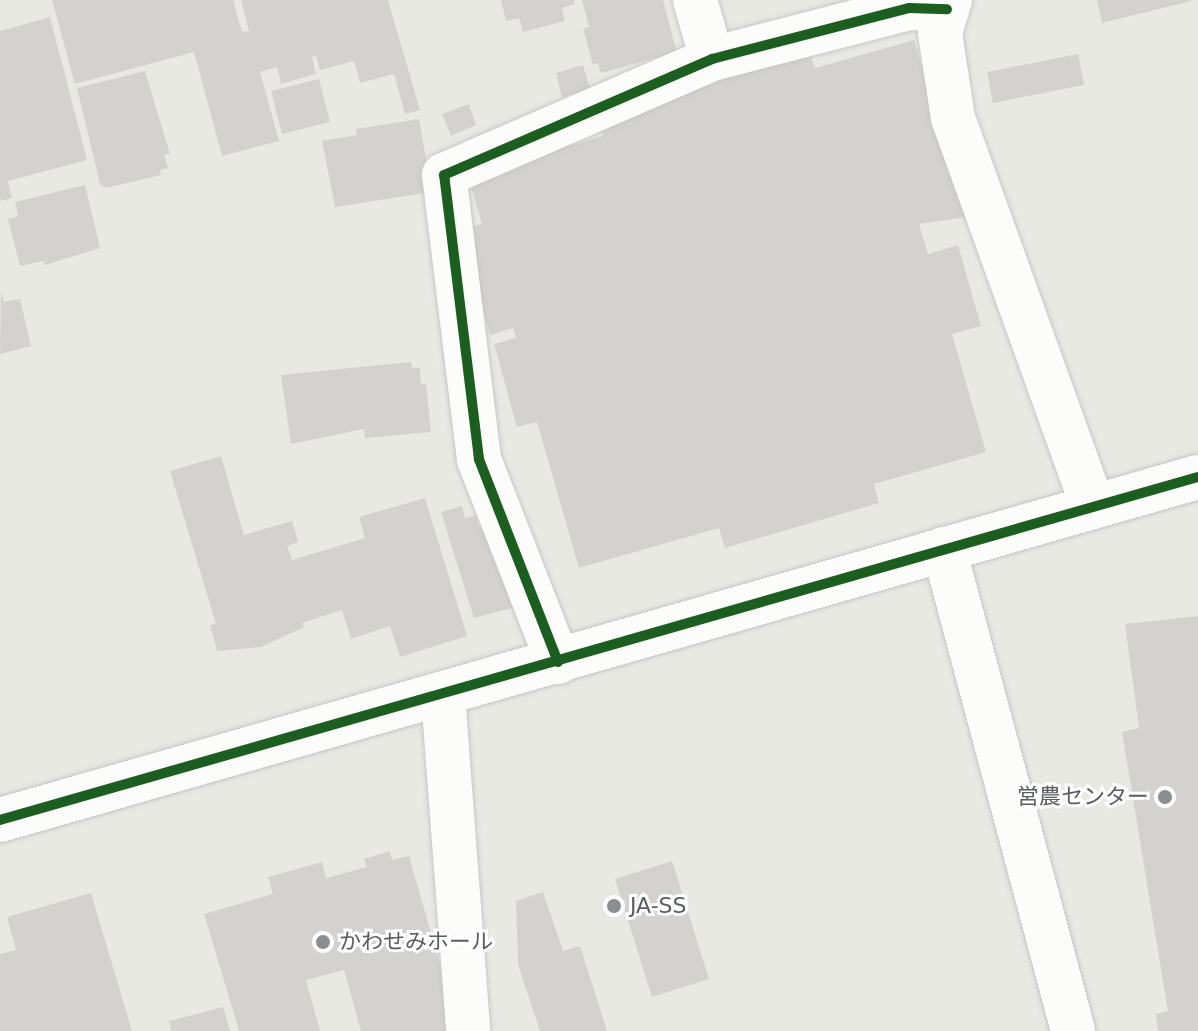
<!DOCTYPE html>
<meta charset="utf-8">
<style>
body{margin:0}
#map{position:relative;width:1198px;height:1031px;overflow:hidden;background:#e9e9e4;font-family:"DejaVu Sans","Noto Sans JP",sans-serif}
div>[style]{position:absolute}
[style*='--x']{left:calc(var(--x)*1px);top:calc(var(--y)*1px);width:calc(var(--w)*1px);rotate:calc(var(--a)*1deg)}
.building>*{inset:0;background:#d3d2cf}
.roads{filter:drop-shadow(0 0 2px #c6c7c6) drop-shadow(0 0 2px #c6c7c6)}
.minor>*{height:44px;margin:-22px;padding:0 22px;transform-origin:22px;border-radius:22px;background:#fcfcfb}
.cycleway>*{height:10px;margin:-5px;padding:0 5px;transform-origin:5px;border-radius:5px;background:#1b5e20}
.dots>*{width:22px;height:22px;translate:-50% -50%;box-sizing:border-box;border:4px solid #fff;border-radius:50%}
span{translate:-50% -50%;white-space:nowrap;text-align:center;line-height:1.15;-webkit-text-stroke:6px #fff;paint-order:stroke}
.poi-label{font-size:22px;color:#595d62}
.right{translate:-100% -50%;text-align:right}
.left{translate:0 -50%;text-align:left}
</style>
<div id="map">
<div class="building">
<i style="clip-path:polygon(52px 0,233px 0,242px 32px,249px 31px,241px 0,388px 0,420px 110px,405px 114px,394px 74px,360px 83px,354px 61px,320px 70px,316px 56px,312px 57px,316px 74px,281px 84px,277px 67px,260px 72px,279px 141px,222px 156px,194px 52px,75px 84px)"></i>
<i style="clip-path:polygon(501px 0,574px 0,575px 4px,562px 8px,565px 21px,523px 32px,519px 18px,506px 21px)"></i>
<i style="clip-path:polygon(582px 0,663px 0,677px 52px,601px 73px,598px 63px,593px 65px,583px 28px,589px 27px)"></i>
<i style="clip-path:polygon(1097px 0,1191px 0,1191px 1px,1102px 23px)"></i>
<i style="clip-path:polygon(50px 17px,87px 160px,8px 181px,12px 198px,0 201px,0 31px)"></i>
<i style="clip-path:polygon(914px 40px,966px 217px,919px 224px,928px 254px,958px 245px,981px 326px,952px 334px,986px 452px,874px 484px,879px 503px,725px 548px,719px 528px,579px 568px,537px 422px,517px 427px,499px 362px,494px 344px,516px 338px,513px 328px,490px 335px,460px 230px,482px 224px,468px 175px,603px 136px,597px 114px,810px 55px,815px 68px)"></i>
<i style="clip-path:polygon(1078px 54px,1084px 85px,993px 103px,987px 72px)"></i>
<i style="clip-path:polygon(583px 65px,590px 89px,562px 97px,556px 73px)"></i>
<i style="clip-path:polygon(145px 71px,170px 154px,164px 155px,168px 168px,160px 170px,161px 175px,106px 188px,100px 184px,77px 88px)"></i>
<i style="clip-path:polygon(319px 79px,330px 122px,282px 134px,271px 91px)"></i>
<i style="clip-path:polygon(469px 104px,476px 125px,451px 136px,442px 114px)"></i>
<i style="clip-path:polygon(419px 119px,432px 192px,335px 207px,322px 141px,357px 135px,356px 129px)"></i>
<i style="clip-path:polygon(85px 185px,100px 248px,45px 265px,44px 261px,20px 266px,8px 219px,18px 216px,15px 202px)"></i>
<i style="clip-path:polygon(1px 291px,4px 302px,20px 299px,31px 346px,0 354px)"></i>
<i style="clip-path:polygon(411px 362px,412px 368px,420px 368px,421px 384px,426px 384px,431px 432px,365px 438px,364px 429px,291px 444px,281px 375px)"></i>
<i style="clip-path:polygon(221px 456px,244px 535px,292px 521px,298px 542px,287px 546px,292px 560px,365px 538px,359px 517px,425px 498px,467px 636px,400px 657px,390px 626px,351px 639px,342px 610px,302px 623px,304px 627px,261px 647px,217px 651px,210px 625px,216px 624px,170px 471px)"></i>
<i style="clip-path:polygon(462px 506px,465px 518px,476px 515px,479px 528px,490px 525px,520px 606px,474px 618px,441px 512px)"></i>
<i style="clip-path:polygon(1198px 616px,1198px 1031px,1158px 1031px,1156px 1014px,1168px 1011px,1122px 732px,1139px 728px,1125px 624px)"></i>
<i style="clip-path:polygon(390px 851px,392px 860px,409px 856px,459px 1031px,361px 1031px,344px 970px,306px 980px,320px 1031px,239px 1031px,204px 914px,273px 894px,268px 877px,322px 862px,326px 878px,367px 867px,364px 859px)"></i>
<i style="clip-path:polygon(672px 861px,709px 979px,652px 997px,615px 879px)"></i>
<i style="clip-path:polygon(543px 892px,563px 951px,580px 946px,607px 1031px,540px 1031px,518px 964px,516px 901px)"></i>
<i style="clip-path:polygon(91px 893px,132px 1031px,0 1031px,0 954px,16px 950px,7px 917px)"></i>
<i style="clip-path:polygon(223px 1007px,230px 1031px,171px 1031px,169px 1021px)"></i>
</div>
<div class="roads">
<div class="minor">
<i style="--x:695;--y:0;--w:61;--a:73.9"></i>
<i style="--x:950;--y:0;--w:34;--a:107"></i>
<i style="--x:940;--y:33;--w:86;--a:81.3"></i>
<i style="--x:953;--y:118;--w:413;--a:70.2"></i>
<i style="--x:944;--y:549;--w:499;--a:75"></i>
<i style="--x:558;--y:662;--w:218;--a:-111.3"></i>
<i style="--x:479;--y:459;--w:286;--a:-97"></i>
<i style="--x:444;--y:175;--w:292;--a:-23.4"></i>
<i style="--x:712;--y:59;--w:203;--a:-14.5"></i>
<i style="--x:909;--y:8;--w:38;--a:2"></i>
<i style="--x:443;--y:695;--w:337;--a:85.7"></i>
<i style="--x:0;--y:820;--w:1246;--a:-15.98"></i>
</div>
</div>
<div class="cycleway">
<i style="--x:558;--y:662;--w:218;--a:-111.3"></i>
<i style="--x:479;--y:459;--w:286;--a:-97"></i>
<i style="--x:444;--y:175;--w:292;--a:-23.4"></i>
<i style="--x:712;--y:59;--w:203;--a:-14.5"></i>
<i style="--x:909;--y:8;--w:38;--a:2"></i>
<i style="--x:0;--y:820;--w:1246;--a:-15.98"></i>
</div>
<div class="dots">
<i style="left:1165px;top:797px;background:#8b8e90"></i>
<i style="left:614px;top:906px;background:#8b8e90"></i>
<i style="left:323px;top:942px;background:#8b8e90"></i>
</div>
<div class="poi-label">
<span class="right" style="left:1149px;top:797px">営農センター</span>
<span class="left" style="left:630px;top:906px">JA-SS</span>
<span class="left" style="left:339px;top:942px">かわせみホール</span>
</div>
</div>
